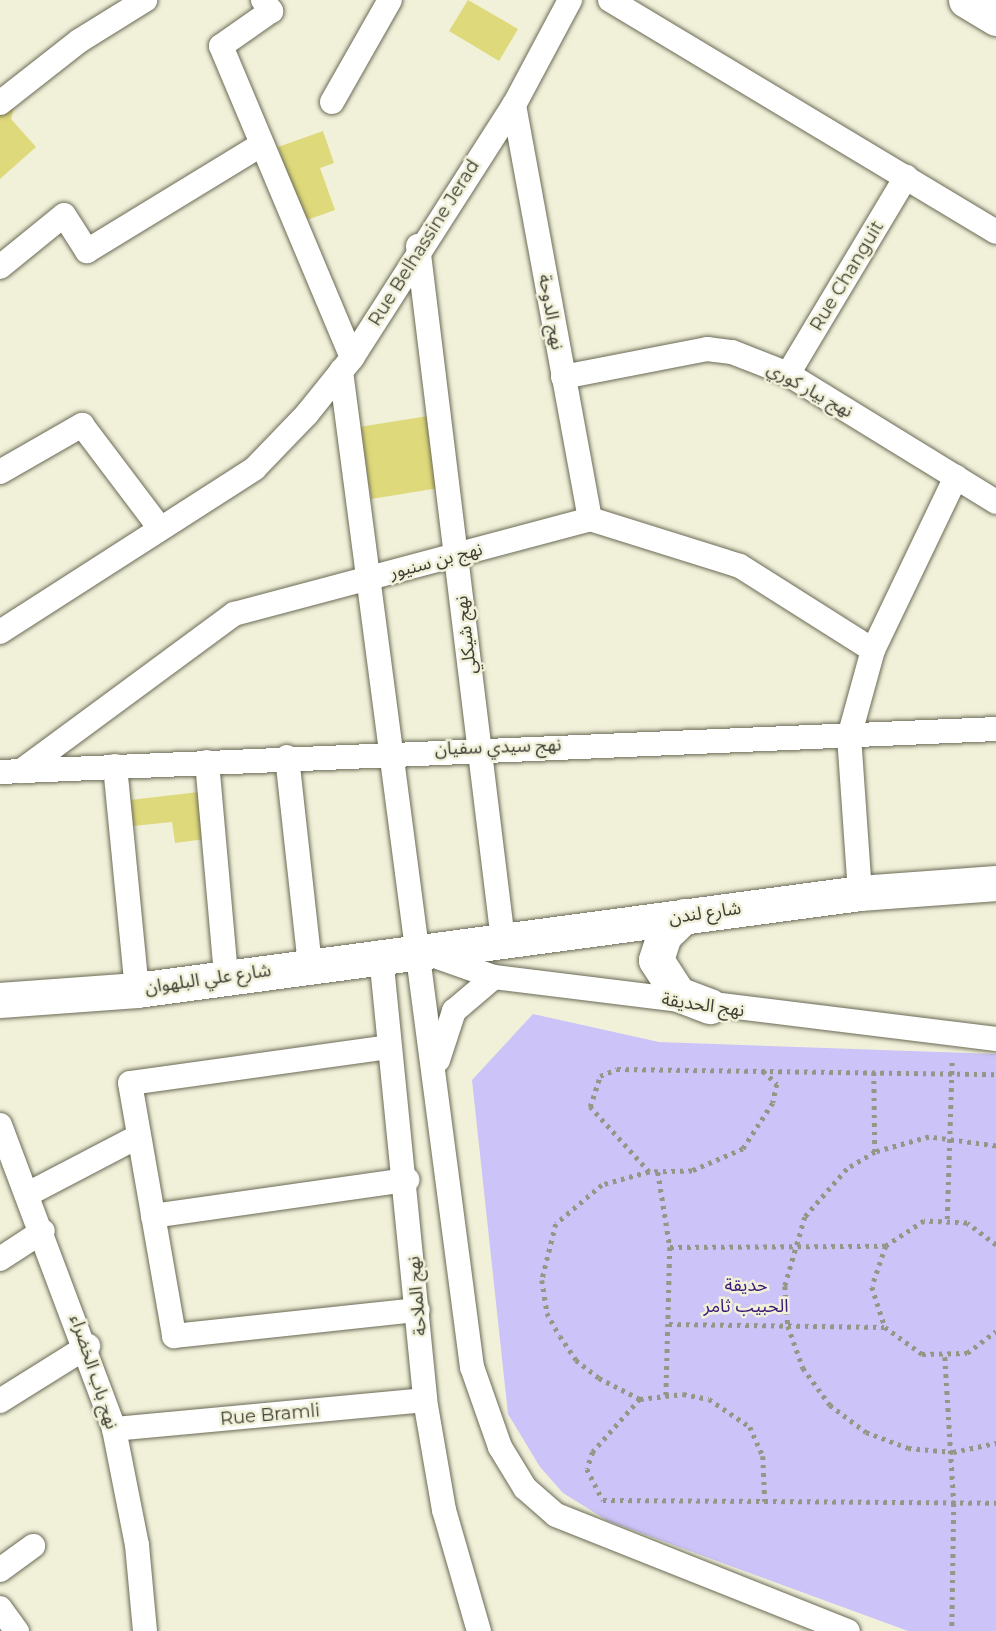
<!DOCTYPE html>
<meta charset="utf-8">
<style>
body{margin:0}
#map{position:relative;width:996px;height:1631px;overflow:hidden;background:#f1f1da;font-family:Montserrat,"Noto Sans Arabic",sans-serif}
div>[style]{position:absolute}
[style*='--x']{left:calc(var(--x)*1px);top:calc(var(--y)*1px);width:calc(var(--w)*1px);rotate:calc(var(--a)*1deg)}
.green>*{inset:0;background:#ccc3f8}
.building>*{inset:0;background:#ded97a}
.path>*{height:4.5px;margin-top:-2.25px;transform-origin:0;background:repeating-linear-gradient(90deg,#969686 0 3.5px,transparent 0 8.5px)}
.roads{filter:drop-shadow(0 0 2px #6a6a56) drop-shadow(0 0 2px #6a6a56)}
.street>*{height:24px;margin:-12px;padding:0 12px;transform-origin:12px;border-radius:12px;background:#fff}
.secondary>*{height:35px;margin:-17.5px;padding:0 17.5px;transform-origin:17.5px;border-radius:17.5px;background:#fff}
span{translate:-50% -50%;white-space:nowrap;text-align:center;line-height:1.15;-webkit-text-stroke:5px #f1f1da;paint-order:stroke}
.street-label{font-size:18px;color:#3e3e35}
.park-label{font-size:18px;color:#3a1977}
</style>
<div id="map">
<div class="green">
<i style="clip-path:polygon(533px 1014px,659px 1042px,996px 1054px,996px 1631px,908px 1631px,608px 1521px,563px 1493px,540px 1467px,508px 1414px,472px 1080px)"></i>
</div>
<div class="building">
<i style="clip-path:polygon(468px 0,518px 29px,499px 61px,449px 31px)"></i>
<i style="clip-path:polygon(8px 101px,14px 108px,11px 119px,36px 147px,0 179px,0 108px)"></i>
<i style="clip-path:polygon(323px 131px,334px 163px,320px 168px,335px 210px,304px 221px,278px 147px)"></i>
<i style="clip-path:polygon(428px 416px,439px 488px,371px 499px,359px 427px)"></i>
<i style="clip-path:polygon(199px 792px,205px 839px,175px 843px,172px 822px,133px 826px,130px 800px)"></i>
</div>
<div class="path">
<i style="--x:763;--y:1071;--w:19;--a:43"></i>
<i style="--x:777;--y:1084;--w:19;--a:102"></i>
<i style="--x:773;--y:1103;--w:55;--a:123.1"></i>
<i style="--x:743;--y:1149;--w:56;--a:156.7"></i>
<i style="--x:692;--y:1171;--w:43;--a:178.7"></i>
<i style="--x:649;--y:1172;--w:49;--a:164.5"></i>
<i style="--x:602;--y:1185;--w:60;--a:139.7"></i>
<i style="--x:556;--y:1224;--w:58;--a:104"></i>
<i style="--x:542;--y:1280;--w:33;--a:81"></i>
<i style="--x:547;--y:1313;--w:26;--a:61"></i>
<i style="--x:560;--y:1336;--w:29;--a:56"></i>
<i style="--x:576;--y:1360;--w:29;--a:38"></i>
<i style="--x:599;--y:1378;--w:46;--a:27.1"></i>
<i style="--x:640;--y:1399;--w:43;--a:-6.6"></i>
<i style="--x:683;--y:1394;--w:26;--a:11"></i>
<i style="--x:709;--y:1399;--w:50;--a:34.3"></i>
<i style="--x:750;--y:1427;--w:32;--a:66"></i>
<i style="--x:763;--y:1456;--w:46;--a:87.5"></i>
<i style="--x:874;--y:1072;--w:80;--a:89.3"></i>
<i style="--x:996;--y:1146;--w:68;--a:-172.3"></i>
<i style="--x:929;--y:1137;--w:56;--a:164.5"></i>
<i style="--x:875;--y:1152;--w:33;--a:149"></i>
<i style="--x:847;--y:1169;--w:64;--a:131.2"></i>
<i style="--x:805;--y:1217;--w:72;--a:106.2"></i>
<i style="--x:785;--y:1286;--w:40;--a:85.7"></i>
<i style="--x:788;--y:1326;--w:45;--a:70.3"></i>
<i style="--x:803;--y:1368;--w:46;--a:53.9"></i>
<i style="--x:830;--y:1405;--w:45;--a:36.9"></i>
<i style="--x:866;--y:1432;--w:45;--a:20.9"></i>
<i style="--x:908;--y:1448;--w:45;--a:5.1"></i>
<i style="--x:953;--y:1452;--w:44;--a:-11.8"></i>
<i style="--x:649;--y:1172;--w:88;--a:-132.2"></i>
<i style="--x:590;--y:1107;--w:33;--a:-72"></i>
<i style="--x:600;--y:1076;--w:18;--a:-22"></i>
<i style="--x:617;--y:1069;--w:379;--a:0.8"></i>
<i style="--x:658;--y:1172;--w:76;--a:80.9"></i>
<i style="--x:670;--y:1247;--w:148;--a:91.5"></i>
<i style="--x:947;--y:1219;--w:159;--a:-88.2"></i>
<i style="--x:996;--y:1245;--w:36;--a:-143"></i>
<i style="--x:967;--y:1223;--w:43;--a:-177.3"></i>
<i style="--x:924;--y:1221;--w:45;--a:146.7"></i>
<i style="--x:886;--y:1246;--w:43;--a:108.9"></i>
<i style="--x:872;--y:1287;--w:42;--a:72"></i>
<i style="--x:885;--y:1327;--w:46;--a:36.1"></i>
<i style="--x:922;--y:1354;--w:45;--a:-1.3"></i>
<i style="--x:967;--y:1353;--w:36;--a:-37"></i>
<i style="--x:670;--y:1247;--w:216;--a:-0.3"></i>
<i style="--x:669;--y:1324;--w:215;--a:0.8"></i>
<i style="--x:945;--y:1357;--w:146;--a:86.5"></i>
<i style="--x:954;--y:1503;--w:128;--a:90.9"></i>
<i style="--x:640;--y:1399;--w:71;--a:131.6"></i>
<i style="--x:593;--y:1452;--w:18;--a:109"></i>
<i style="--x:587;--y:1469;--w:35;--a:63"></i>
<i style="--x:603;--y:1500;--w:393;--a:0.4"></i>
</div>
<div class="roads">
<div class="street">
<i style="--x:263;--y:0;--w:14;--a:54"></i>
<i style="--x:271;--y:11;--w:61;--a:145"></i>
<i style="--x:221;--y:46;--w:338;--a:67.2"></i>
<i style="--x:610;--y:0;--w:450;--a:31"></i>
<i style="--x:332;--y:102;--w:117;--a:-60.4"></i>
<i style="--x:0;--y:103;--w:100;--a:-38.1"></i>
<i style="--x:79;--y:41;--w:78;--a:-31.8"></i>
<i style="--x:514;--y:105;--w:421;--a:79.6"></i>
<i style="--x:418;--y:246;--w:699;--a:83.02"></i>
<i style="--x:0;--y:267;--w:82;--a:-39.1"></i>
<i style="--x:64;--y:215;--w:43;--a:57.4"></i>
<i style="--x:87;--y:251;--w:205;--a:-31.4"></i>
<i style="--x:341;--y:371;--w:1005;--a:82.51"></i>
<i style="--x:472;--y:1367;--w:85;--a:70.7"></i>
<i style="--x:500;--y:1447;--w:48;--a:58.6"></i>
<i style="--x:525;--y:1488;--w:41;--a:41.1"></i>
<i style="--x:556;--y:1515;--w:314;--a:21.7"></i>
<i style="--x:788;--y:374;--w:230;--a:-59.1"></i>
<i style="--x:563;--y:377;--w:147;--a:-11"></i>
<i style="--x:707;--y:349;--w:25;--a:7"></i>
<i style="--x:732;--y:352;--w:60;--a:21.4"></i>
<i style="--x:788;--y:374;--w:244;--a:31.6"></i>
<i style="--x:0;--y:472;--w:95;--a:-29.8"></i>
<i style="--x:82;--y:425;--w:129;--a:52.9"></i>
<i style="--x:0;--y:632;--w:303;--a:-32.7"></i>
<i style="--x:255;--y:468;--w:75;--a:-46.1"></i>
<i style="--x:307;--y:414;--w:72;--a:-51.2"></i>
<i style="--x:352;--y:358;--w:300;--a:-57.4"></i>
<i style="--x:514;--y:105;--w:119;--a:-61.9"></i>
<i style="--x:287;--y:757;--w:209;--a:83.7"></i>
<i style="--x:207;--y:762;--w:214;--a:84.9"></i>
<i style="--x:115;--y:766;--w:225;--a:84.4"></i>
<i style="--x:21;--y:771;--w:265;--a:-36.4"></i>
<i style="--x:234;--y:614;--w:368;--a:-14.9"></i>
<i style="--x:590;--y:519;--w:157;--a:17.4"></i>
<i style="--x:740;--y:566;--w:157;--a:32.3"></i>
<i style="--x:0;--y:772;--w:997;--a:-2.47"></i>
<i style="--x:860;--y:893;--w:156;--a:-94"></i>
<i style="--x:849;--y:737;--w:90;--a:-74.6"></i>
<i style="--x:873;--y:650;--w:192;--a:-64.4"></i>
<i style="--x:429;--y:954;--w:69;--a:19.5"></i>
<i style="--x:494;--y:977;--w:506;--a:7.04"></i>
<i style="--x:381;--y:956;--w:446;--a:84.3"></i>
<i style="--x:425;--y:1400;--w:112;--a:80.2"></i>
<i style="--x:444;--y:1510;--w:126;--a:73.9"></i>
<i style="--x:389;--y:1047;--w:261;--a:172.1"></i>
<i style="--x:130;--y:1083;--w:257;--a:80.1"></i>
<i style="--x:174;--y:1336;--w:245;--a:-6.1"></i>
<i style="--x:438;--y:1060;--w:52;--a:-71.9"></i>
<i style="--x:454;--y:1011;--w:52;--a:-40.4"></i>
<i style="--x:0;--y:1125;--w:325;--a:69.4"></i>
<i style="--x:114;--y:1429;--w:118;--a:78.8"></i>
<i style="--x:137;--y:1545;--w:86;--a:84.7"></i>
<i style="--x:28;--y:1194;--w:125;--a:-27.6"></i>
<i style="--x:153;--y:1216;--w:257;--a:-8.1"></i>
<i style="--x:0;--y:1259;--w:51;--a:-33.1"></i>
<i style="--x:0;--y:1401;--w:104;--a:-32"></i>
<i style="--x:114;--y:1429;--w:312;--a:-5.3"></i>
<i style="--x:0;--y:1570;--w:41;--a:-36"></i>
<i style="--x:0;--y:1608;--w:29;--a:54"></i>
</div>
<div class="secondary">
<i style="--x:966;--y:0;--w:35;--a:31"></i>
<i style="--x:684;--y:916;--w:28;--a:136"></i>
<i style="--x:664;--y:935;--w:26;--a:108"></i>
<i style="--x:656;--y:960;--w:40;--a:57.1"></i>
<i style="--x:678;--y:994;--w:34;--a:21"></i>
<i style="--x:0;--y:1000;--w:137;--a:-4.2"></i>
<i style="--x:137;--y:990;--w:729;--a:-7.64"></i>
<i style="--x:860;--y:893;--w:136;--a:-4.2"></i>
</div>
</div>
<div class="street-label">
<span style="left:424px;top:243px;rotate:-58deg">Rue Belhassine Jerad</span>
<span style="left:847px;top:276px;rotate:-59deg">Rue Changuit</span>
<span style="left:551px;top:312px;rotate:80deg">نهج الدوحة</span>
<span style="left:810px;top:390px;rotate:29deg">نهج بيار كوري</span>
<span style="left:436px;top:561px;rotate:-15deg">نهج بن سنيور</span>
<span style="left:466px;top:635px;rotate:-97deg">نهج شيكلي</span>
<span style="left:498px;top:747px;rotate:-2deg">نهج سيدي سفيان</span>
<span style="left:705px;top:913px;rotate:-8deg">شارع لندن</span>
<span style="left:208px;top:979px;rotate:-8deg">شارع علي البلهوان</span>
<span style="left:703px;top:1005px;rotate:8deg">نهج الحديقة</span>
<span style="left:417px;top:1296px;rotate:-95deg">نهج الملاحة</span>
<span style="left:94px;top:1372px;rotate:72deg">نهج باب الخضراء</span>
<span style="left:270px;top:1415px;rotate:-5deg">Rue Bramli</span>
</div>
<div class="park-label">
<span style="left:746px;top:1296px">حديقة<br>الحبيب ثامر</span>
</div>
</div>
